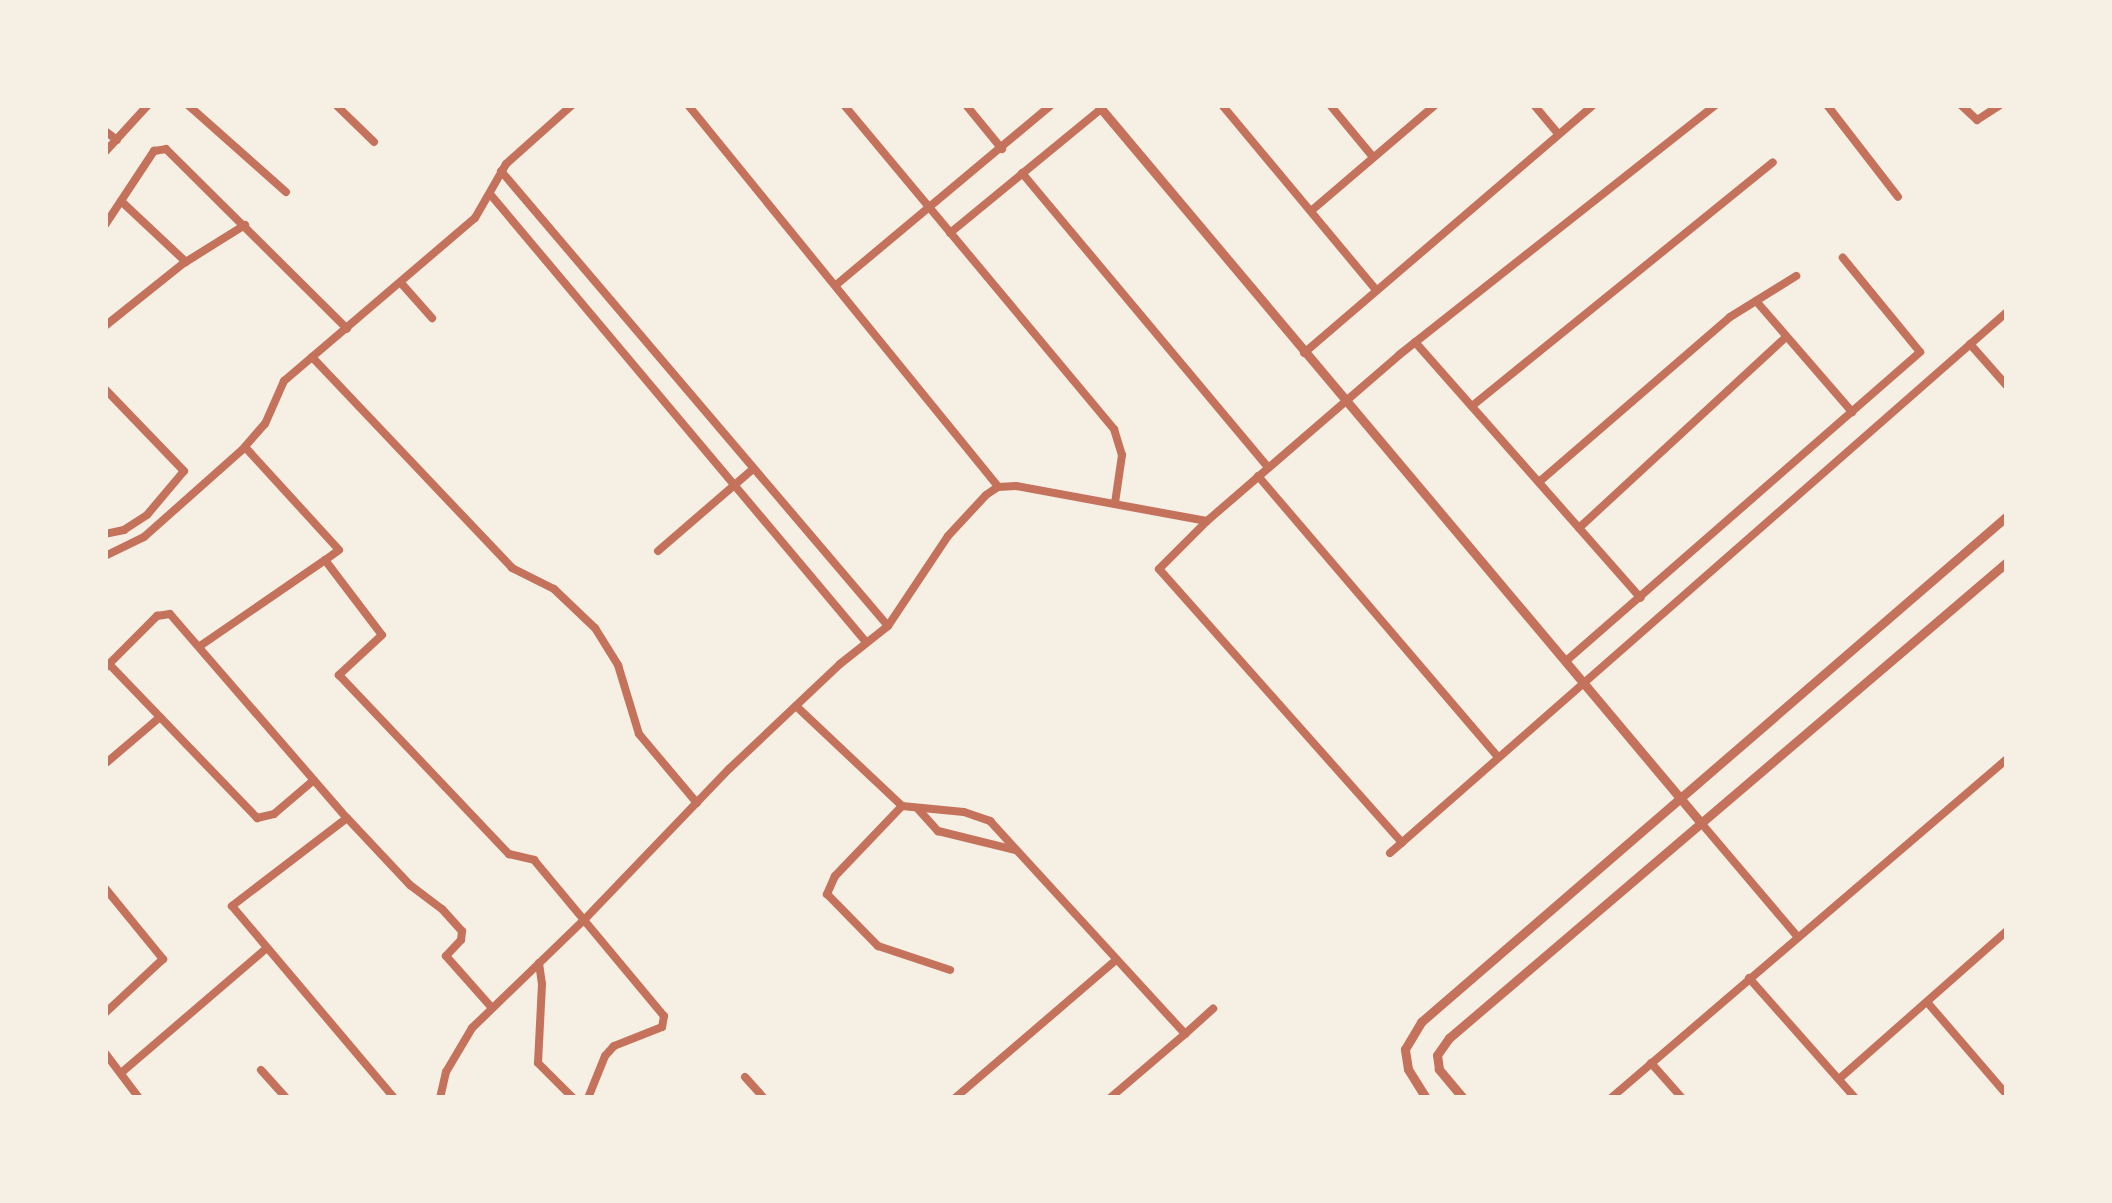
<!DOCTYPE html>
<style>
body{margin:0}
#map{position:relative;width:2112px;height:1203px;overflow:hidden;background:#f6efe4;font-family:"Exo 2",sans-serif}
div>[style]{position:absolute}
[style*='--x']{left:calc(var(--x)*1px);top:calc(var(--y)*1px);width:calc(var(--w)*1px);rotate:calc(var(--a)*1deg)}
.minor>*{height:8px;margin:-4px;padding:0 4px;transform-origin:4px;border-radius:4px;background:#c5725c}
.tertiary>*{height:9px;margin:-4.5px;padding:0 4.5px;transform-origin:4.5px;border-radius:4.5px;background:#c5725c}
span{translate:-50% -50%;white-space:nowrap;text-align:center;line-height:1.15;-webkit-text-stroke:8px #f6efe4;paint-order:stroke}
.frame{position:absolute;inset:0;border:108px solid #f6efe4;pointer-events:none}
</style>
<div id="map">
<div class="minor">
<i style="--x:188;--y:105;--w:131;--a:41.6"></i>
<i style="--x:336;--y:105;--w:53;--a:44.2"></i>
<i style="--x:688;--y:105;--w:492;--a:50.9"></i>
<i style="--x:844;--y:105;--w:422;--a:50.2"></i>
<i style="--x:1114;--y:429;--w:27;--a:73"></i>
<i style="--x:1122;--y:455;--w:49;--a:98.3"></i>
<i style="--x:966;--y:105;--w:57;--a:50.7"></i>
<i style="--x:1222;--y:105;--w:241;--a:50.2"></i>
<i style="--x:1330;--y:105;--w:67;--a:50.4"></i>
<i style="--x:1534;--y:105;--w:38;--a:50"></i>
<i style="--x:1827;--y:105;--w:116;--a:52.3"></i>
<i style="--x:1961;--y:105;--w:22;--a:43"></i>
<i style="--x:1977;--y:120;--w:27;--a:-33"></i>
<i style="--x:105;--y:131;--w:15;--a:37"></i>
<i style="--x:105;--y:152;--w:64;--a:-47.5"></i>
<i style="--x:501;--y:171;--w:597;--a:49.62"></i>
<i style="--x:1022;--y:173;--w:383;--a:50.1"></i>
<i style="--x:490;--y:194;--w:585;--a:49.99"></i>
<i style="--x:121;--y:201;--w:89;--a:43.2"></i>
<i style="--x:1311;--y:211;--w:163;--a:-40.5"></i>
<i style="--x:105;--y:225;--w:89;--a:-56.5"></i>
<i style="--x:154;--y:151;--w:12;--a:-9"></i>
<i style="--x:166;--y:149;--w:255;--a:44.8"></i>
<i style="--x:950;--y:233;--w:195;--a:-39.4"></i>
<i style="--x:401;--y:283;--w:47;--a:48.5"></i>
<i style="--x:836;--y:285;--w:280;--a:-39.9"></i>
<i style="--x:1756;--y:301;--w:147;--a:49.1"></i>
<i style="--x:105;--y:326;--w:101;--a:-38.6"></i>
<i style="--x:184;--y:263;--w:72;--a:-31.9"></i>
<i style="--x:1415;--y:342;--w:341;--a:48.6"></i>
<i style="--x:1970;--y:344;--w:56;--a:48.6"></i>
<i style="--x:1304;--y:353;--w:381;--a:-40.6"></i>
<i style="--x:312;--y:357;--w:291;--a:46.5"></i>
<i style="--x:512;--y:568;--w:47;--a:26.6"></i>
<i style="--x:554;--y:589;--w:57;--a:43.6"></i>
<i style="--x:595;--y:628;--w:44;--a:58.1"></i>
<i style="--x:618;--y:665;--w:72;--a:73.1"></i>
<i style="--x:639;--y:734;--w:90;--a:50"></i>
<i style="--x:105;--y:389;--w:114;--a:46.1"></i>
<i style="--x:184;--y:471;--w:57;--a:130.1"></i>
<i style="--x:147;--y:515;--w:27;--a:147"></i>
<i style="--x:124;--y:530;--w:19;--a:168"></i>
<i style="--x:1472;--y:406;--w:387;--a:-39"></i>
<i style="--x:245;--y:447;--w:139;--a:47.6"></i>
<i style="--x:339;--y:550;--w:17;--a:144"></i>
<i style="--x:325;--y:560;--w:94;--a:52.8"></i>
<i style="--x:382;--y:635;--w:59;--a:137.1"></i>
<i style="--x:339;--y:675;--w:247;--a:46.5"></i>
<i style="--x:509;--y:854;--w:26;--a:13"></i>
<i style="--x:534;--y:860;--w:203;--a:50.2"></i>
<i style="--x:664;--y:1016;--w:11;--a:100"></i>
<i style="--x:662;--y:1027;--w:52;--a:158.4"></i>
<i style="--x:614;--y:1046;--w:13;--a:132"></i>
<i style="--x:605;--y:1056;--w:45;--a:112"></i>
<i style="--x:1258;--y:476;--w:370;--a:49.5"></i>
<i style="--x:1539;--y:482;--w:252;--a:-40.8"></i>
<i style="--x:1730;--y:317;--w:78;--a:-31.8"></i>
<i style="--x:1207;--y:521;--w:68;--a:135"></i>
<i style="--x:1159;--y:569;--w:366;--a:48.4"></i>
<i style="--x:1579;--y:528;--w:280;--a:-42.7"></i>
<i style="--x:658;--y:551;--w:124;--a:-40.8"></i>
<i style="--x:105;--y:556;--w:43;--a:-26"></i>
<i style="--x:144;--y:537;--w:131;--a:-41.6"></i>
<i style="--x:242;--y:450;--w:35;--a:-49"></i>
<i style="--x:265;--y:424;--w:47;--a:-66.2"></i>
<i style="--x:284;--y:381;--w:251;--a:-40.5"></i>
<i style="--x:475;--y:218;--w:62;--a:-60.1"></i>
<i style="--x:506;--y:164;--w:89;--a:-41.8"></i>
<i style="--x:200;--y:646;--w:152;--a:-34.5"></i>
<i style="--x:1566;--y:661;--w:470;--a:-41.1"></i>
<i style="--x:1920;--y:352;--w:122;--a:-129.3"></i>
<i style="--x:109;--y:664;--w:214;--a:46.1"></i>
<i style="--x:257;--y:818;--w:17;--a:-13"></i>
<i style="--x:274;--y:814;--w:52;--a:-40.4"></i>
<i style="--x:105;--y:668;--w:74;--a:-45"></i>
<i style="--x:157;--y:616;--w:13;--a:-9"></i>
<i style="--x:170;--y:614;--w:270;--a:49.1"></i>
<i style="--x:347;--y:818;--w:92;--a:46.8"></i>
<i style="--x:410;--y:885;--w:40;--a:37"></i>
<i style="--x:442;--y:909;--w:30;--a:48"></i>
<i style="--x:462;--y:931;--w:9;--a:96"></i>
<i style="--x:461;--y:940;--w:22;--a:133"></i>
<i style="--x:446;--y:956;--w:69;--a:48.5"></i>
<i style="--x:796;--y:706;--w:146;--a:43.3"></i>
<i style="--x:902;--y:806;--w:62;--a:5.5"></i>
<i style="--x:964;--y:812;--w:28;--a:19"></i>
<i style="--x:990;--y:821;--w:289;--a:47.5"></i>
<i style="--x:1185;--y:1034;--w:99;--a:139.5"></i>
<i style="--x:106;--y:763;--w:71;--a:-40.4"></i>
<i style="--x:902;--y:806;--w:97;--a:133.7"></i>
<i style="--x:835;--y:876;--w:20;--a:114"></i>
<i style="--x:827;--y:894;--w:73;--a:45.6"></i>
<i style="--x:878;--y:946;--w:76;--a:18.4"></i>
<i style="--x:918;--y:809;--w:30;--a:48"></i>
<i style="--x:938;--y:831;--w:79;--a:13.9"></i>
<i style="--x:347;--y:818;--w:145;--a:142.6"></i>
<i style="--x:232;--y:906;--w:251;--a:49.8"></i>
<i style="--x:1702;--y:824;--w:147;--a:49.7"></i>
<i style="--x:1390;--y:853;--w:821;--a:-41.25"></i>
<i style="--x:105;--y:888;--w:92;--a:50.8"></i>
<i style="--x:163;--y:959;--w:79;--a:137"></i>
<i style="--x:539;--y:963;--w:21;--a:82"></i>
<i style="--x:542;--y:984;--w:79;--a:92.9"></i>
<i style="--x:538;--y:1063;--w:49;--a:45"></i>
<i style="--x:1749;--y:978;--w:160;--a:48.5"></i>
<i style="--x:1927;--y:1002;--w:123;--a:49.3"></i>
<i style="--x:1185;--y:1034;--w:38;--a:-42"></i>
<i style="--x:105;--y:1053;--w:56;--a:52.9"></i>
<i style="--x:1651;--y:1063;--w:47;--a:48.5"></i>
<i style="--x:261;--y:1070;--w:38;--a:48"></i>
<i style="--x:121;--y:1073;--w:192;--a:-40.6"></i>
<i style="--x:745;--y:1077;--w:28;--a:48"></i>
<i style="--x:1839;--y:1079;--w:224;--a:-41.4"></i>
<i style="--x:440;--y:1098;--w:27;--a:-77"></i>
<i style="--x:446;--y:1072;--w:51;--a:-59.4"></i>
<i style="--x:472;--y:1028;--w:156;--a:-44"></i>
<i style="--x:584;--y:920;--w:209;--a:-46.2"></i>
<i style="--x:729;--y:769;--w:153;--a:-43.4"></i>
<i style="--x:840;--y:664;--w:61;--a:-38.4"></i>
<i style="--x:888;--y:626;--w:108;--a:-56.3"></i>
<i style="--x:948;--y:536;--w:56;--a:-47.2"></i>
<i style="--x:986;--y:495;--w:14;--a:-34"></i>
<i style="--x:998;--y:487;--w:18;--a:-3"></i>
<i style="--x:1016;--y:486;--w:194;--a:10.4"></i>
<i style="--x:1207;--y:521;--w:254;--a:-40.8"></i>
<i style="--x:1399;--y:355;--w:404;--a:-38.3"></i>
<i style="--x:955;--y:1098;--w:212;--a:-40.6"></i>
<i style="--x:1611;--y:1098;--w:521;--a:-40.57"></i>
</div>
<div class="tertiary">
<i style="--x:1098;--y:105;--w:939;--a:49.97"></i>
<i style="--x:1426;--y:1098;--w:34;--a:-122"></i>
<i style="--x:1408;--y:1069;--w:20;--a:-99"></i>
<i style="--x:1405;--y:1049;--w:31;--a:-59"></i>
<i style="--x:1421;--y:1022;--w:774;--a:-40.81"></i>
<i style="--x:1463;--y:1098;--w:38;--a:-130"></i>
<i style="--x:1439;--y:1069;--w:14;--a:-98"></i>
<i style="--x:1437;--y:1055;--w:21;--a:-55"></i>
<i style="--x:1449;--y:1038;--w:733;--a:-40.47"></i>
</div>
<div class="frame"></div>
</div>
